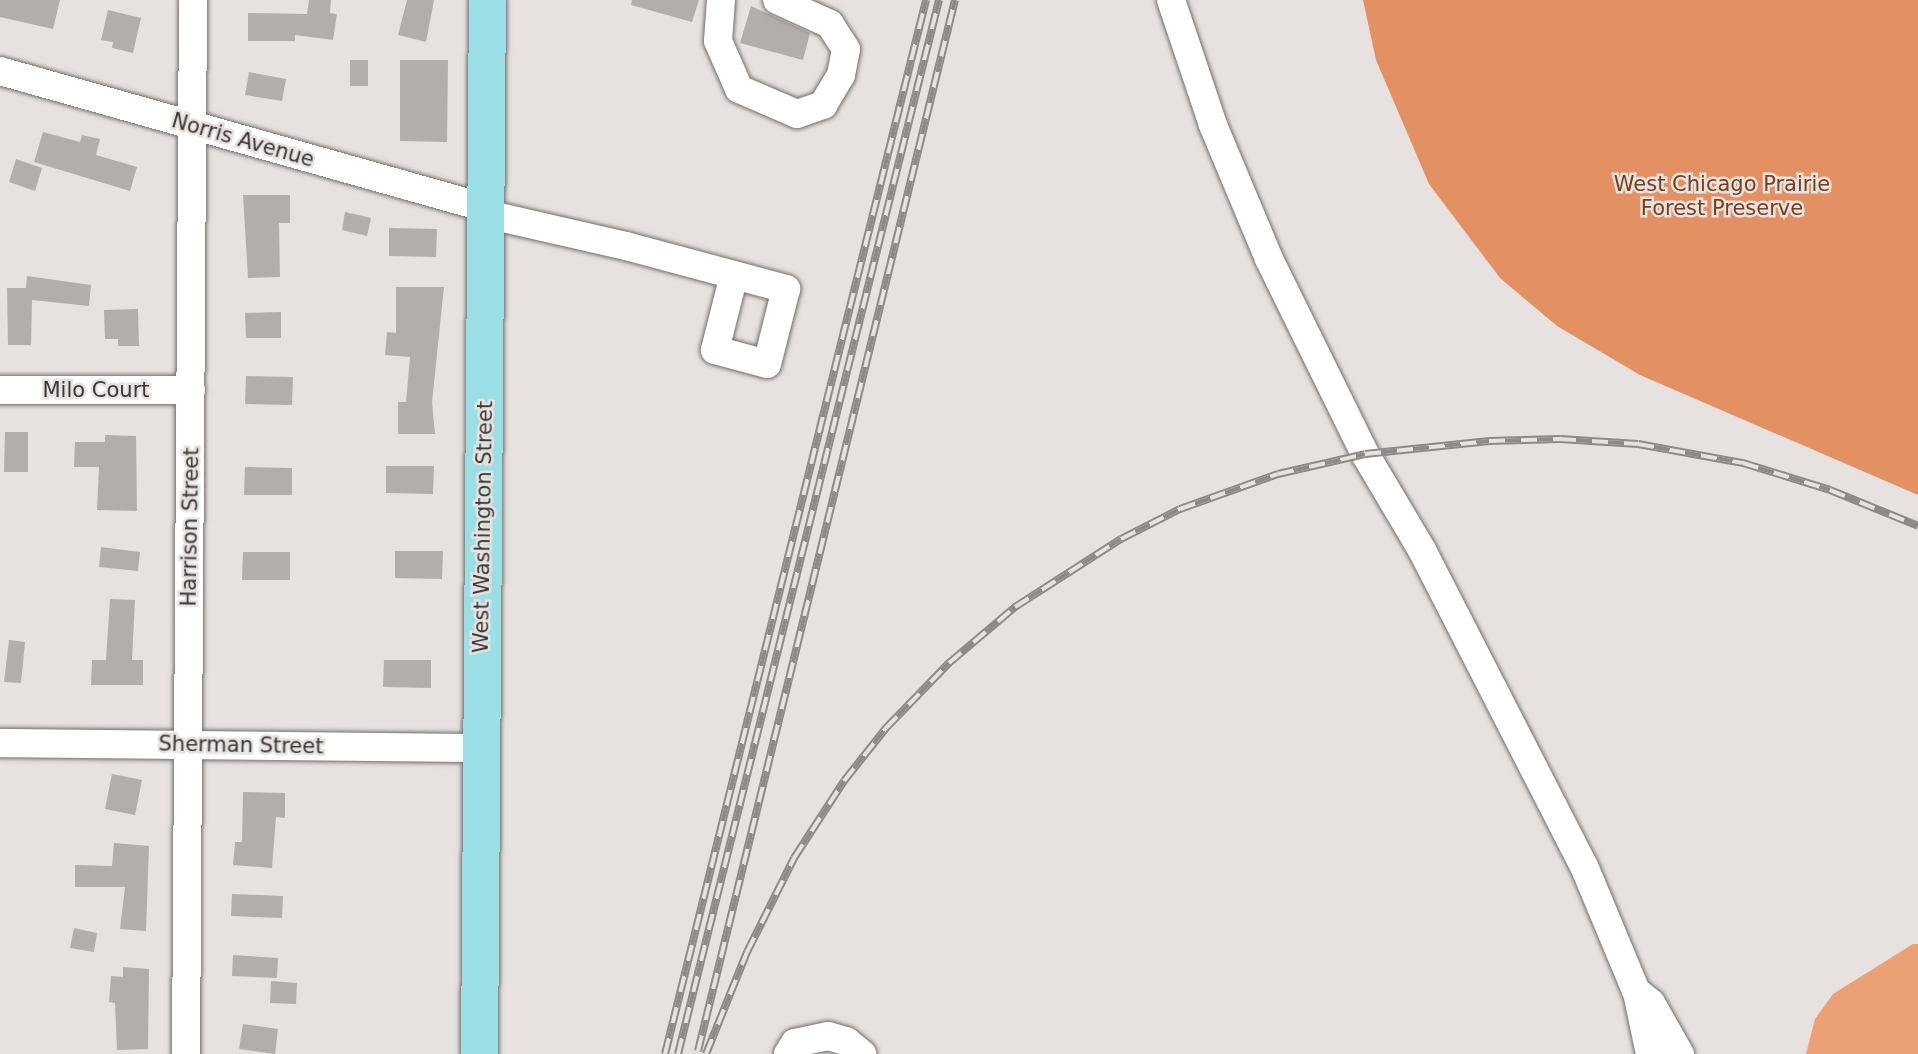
<!DOCTYPE html>
<style>
body{margin:0}
#map{position:relative;width:1918px;height:1054px;overflow:hidden;background:#e7e2df;font-family:"DejaVu Sans",sans-serif}
div>[style]{position:absolute}
[style*='--x']{left:calc(var(--x)*1px);top:calc(var(--y)*1px);width:calc(var(--w)*1px);rotate:calc(var(--a)*1deg)}
.green>*{inset:0;background:#eba076}
.forest>*{inset:0;background:#e39162}
.building>*{inset:0;background:#b3aeab}
.roads{filter:drop-shadow(0 0 2px #736e6c) drop-shadow(0 0 2px #736e6c)}
.minor>*{height:28px;margin:-14px;padding:0 14px;transform-origin:14px;border-radius:14px;background:#fff}
.major>*{height:37px;margin:-18.5px;padding:0 18.5px;transform-origin:18.5px;border-radius:18.5px;background:#9adfe6}
.rail>*{height:8px;margin-top:-4px;transform-origin:0;background:repeating-linear-gradient(90deg,#e7e2df 0 16px,#8d8a88 0 32px);box-sizing:border-box;border-block:2px solid #8d8a88}
span{translate:-50% -50%;white-space:nowrap;text-align:center;line-height:1.15;-webkit-text-stroke:5px #e7e2df;paint-order:stroke}
.street-label{font-size:21px;color:#3a3837}
.park-label{font-size:21px;color:#753f1d}
</style>
<div id="map">
<div class="green">
<i style="clip-path:polygon(1913px 944px,1918px 944px,1918px 1054px,1806px 1054px,1815px 1019px,1833px 994px)"></i>
</div>
<div class="forest">
<i style="clip-path:polygon(1363px 0,1918px 0,1918px 495px,1640px 375px,1557px 326px,1500px 278px,1429px 184px,1376px 60px)"></i>
</div>
<div class="building">
<i style="clip-path:polygon(0 0,60px 0,53px 29px,0 17px)"></i>
<i style="clip-path:polygon(309px 0,331px 0,330px 13px,337px 14px,333px 40px,295px 35px,295px 41px,248px 41px,248px 13px,307px 14px)"></i>
<i style="clip-path:polygon(407px 0,434px 0,426px 42px,398px 35px)"></i>
<i style="clip-path:polygon(632px 0,699px 0,692px 22px,631px 5px)"></i>
<i style="clip-path:polygon(751px 6px,810px 33px,803px 60px,740px 43px)"></i>
<i style="clip-path:polygon(108px 10px,141px 18px,133px 53px,112px 48px,113px 42px,101px 40px)"></i>
<i style="clip-path:polygon(350px 60px,368px 60px,368px 86px,350px 86px)"></i>
<i style="clip-path:polygon(400px 60px,448px 60px,447px 142px,400px 141px)"></i>
<i style="clip-path:polygon(249px 72px,286px 79px,282px 101px,245px 95px)"></i>
<i style="clip-path:polygon(43px 132px,80px 142px,82px 135px,100px 139px,96px 155px,137px 167px,130px 191px,34px 162px)"></i>
<i style="clip-path:polygon(16px 159px,42px 168px,35px 191px,9px 182px)"></i>
<i style="clip-path:polygon(243px 195px,290px 195px,290px 223px,279px 223px,280px 277px,248px 278px)"></i>
<i style="clip-path:polygon(345px 212px,371px 218px,367px 236px,342px 230px)"></i>
<i style="clip-path:polygon(389px 228px,437px 229px,436px 257px,389px 256px)"></i>
<i style="clip-path:polygon(27px 276px,91px 285px,89px 306px,32px 300px,31px 345px,8px 345px,7px 288px,26px 288px)"></i>
<i style="clip-path:polygon(396px 287px,444px 287px,432px 402px,435px 434px,398px 434px,398px 402px,406px 402px,410px 357px,385px 355px,387px 332px,396px 333px)"></i>
<i style="clip-path:polygon(138px 309px,139px 346px,118px 346px,118px 339px,105px 339px,104px 310px)"></i>
<i style="clip-path:polygon(281px 312px,281px 338px,246px 338px,245px 313px)"></i>
<i style="clip-path:polygon(246px 376px,293px 377px,292px 405px,245px 404px)"></i>
<i style="clip-path:polygon(5px 432px,28px 432px,28px 472px,4px 472px)"></i>
<i style="clip-path:polygon(105px 435px,136px 436px,137px 511px,97px 510px,99px 467px,74px 467px,75px 442px,105px 442px)"></i>
<i style="clip-path:polygon(386px 466px,434px 466px,433px 494px,386px 493px)"></i>
<i style="clip-path:polygon(245px 467px,292px 468px,292px 495px,244px 495px)"></i>
<i style="clip-path:polygon(101px 547px,140px 552px,138px 571px,99px 567px)"></i>
<i style="clip-path:polygon(395px 551px,443px 551px,442px 579px,395px 578px)"></i>
<i style="clip-path:polygon(243px 552px,290px 552px,290px 580px,242px 580px)"></i>
<i style="clip-path:polygon(110px 599px,135px 600px,132px 660px,143px 660px,143px 685px,91px 685px,92px 660px,106px 660px)"></i>
<i style="clip-path:polygon(9px 640px,25px 642px,21px 683px,4px 682px)"></i>
<i style="clip-path:polygon(384px 660px,431px 660px,431px 688px,383px 687px)"></i>
<i style="clip-path:polygon(112px 774px,142px 780px,135px 815px,105px 809px)"></i>
<i style="clip-path:polygon(243px 792px,285px 793px,285px 818px,276px 817px,272px 868px,233px 865px,235px 842px,242px 842px)"></i>
<i style="clip-path:polygon(114px 843px,149px 846px,146px 931px,120px 929px,125px 887px,75px 887px,75px 865px,112px 866px)"></i>
<i style="clip-path:polygon(232px 894px,283px 896px,282px 918px,231px 916px)"></i>
<i style="clip-path:polygon(74px 928px,97px 933px,94px 952px,70px 948px)"></i>
<i style="clip-path:polygon(233px 955px,278px 958px,277px 978px,232px 976px)"></i>
<i style="clip-path:polygon(123px 967px,149px 969px,148px 1049px,117px 1050px,115px 1003px,109px 1002px,111px 976px,123px 977px)"></i>
<i style="clip-path:polygon(271px 981px,297px 983px,296px 1004px,270px 1003px)"></i>
<i style="clip-path:polygon(243px 1024px,278px 1029px,275px 1054px,239px 1049px)"></i>
</div>
<div class="roads">
<div class="minor">
<i style="--x:721;--y:0;--w:41;--a:94.2"></i>
<i style="--x:718;--y:41;--w:52;--a:66.4"></i>
<i style="--x:739;--y:89;--w:63;--a:23.3"></i>
<i style="--x:797;--y:114;--w:28;--a:-19"></i>
<i style="--x:823;--y:105;--w:35;--a:-59"></i>
<i style="--x:841;--y:75;--w:26;--a:-79"></i>
<i style="--x:846;--y:49;--w:30;--a:-123"></i>
<i style="--x:830;--y:24;--w:58;--a:-155.6"></i>
<i style="--x:1171;--y:0;--w:132;--a:71.4"></i>
<i style="--x:1213;--y:125;--w:145;--a:67.3"></i>
<i style="--x:1269;--y:259;--w:217;--a:63.8"></i>
<i style="--x:1365;--y:454;--w:112;--a:59.3"></i>
<i style="--x:1422;--y:550;--w:355;--a:62.9"></i>
<i style="--x:1584;--y:866;--w:135;--a:67.4"></i>
<i style="--x:1636;--y:991;--w:19;--a:39"></i>
<i style="--x:1651;--y:1003;--w:59;--a:60.4"></i>
<i style="--x:0;--y:71;--w:505;--a:15.74"></i>
<i style="--x:486;--y:214;--w:144;--a:12.9"></i>
<i style="--x:626;--y:246;--w:166;--a:15"></i>
<i style="--x:786;--y:289;--w:77;--a:104.2"></i>
<i style="--x:767;--y:364;--w:54;--a:-164.9"></i>
<i style="--x:715;--y:350;--w:77;--a:-75.8"></i>
<i style="--x:0;--y:390;--w:191;--a:0"></i>
<i style="--x:0;--y:743;--w:481;--a:0.6"></i>
<i style="--x:1638;--y:997;--w:58;--a:78.1"></i>
<i style="--x:186;--y:1054;--w:1054;--a:-89.62"></i>
<i style="--x:788;--y:1054;--w:13;--a:-58"></i>
<i style="--x:795;--y:1043;--w:34;--a:-12"></i>
<i style="--x:828;--y:1036;--w:19;--a:16"></i>
<i style="--x:846;--y:1041;--w:21;--a:39"></i>
</div>
<div class="major">
<i style="--x:479;--y:1054;--w:1054;--a:-89.57"></i>
</div>
</div>
<div class="rail">
<i style="--x:698;--y:1051;--w:1082;--a:-76.26"></i>
<i style="--x:665;--y:1054;--w:1086;--a:-76.09"></i>
<i style="--x:678;--y:1054;--w:1086;--a:-76.09"></i>
<i style="--x:706;--y:1054;--w:110;--a:-68.1"></i>
<i style="--x:747;--y:952;--w:105;--a:-63.4"></i>
<i style="--x:794;--y:858;--w:92;--a:-57"></i>
<i style="--x:844;--y:781;--w:68;--a:-51.6"></i>
<i style="--x:886;--y:728;--w:91;--a:-45.9"></i>
<i style="--x:949;--y:663;--w:87;--a:-40.3"></i>
<i style="--x:1015;--y:607;--w:126;--a:-32.7"></i>
<i style="--x:1121;--y:539;--w:66;--a:-27"></i>
<i style="--x:1180;--y:509;--w:104;--a:-19.7"></i>
<i style="--x:1278;--y:474;--w:89;--a:-12.9"></i>
<i style="--x:1365;--y:454;--w:125;--a:-6"></i>
<i style="--x:1489;--y:441;--w:71;--a:-1.6"></i>
<i style="--x:1560;--y:439;--w:78;--a:3.7"></i>
<i style="--x:1638;--y:444;--w:107;--a:10.3"></i>
<i style="--x:1743;--y:463;--w:91;--a:17.2"></i>
<i style="--x:1830;--y:490;--w:95;--a:22.2"></i>
</div>
<div class="street-label">
<span style="left:243px;top:140px;rotate:16deg">Norris Avenue</span>
<span style="left:96px;top:390px">Milo Court</span>
<span style="left:190px;top:527px;rotate:-89deg">Harrison Street</span>
<span style="left:483px;top:527px;rotate:-89deg">West Washington Street</span>
<span style="left:241px;top:745px;rotate:1deg">Sherman Street</span>
</div>
<div class="park-label">
<span style="left:1722px;top:196px">West Chicago Prairie<br>Forest Preserve</span>
</div>
</div>
